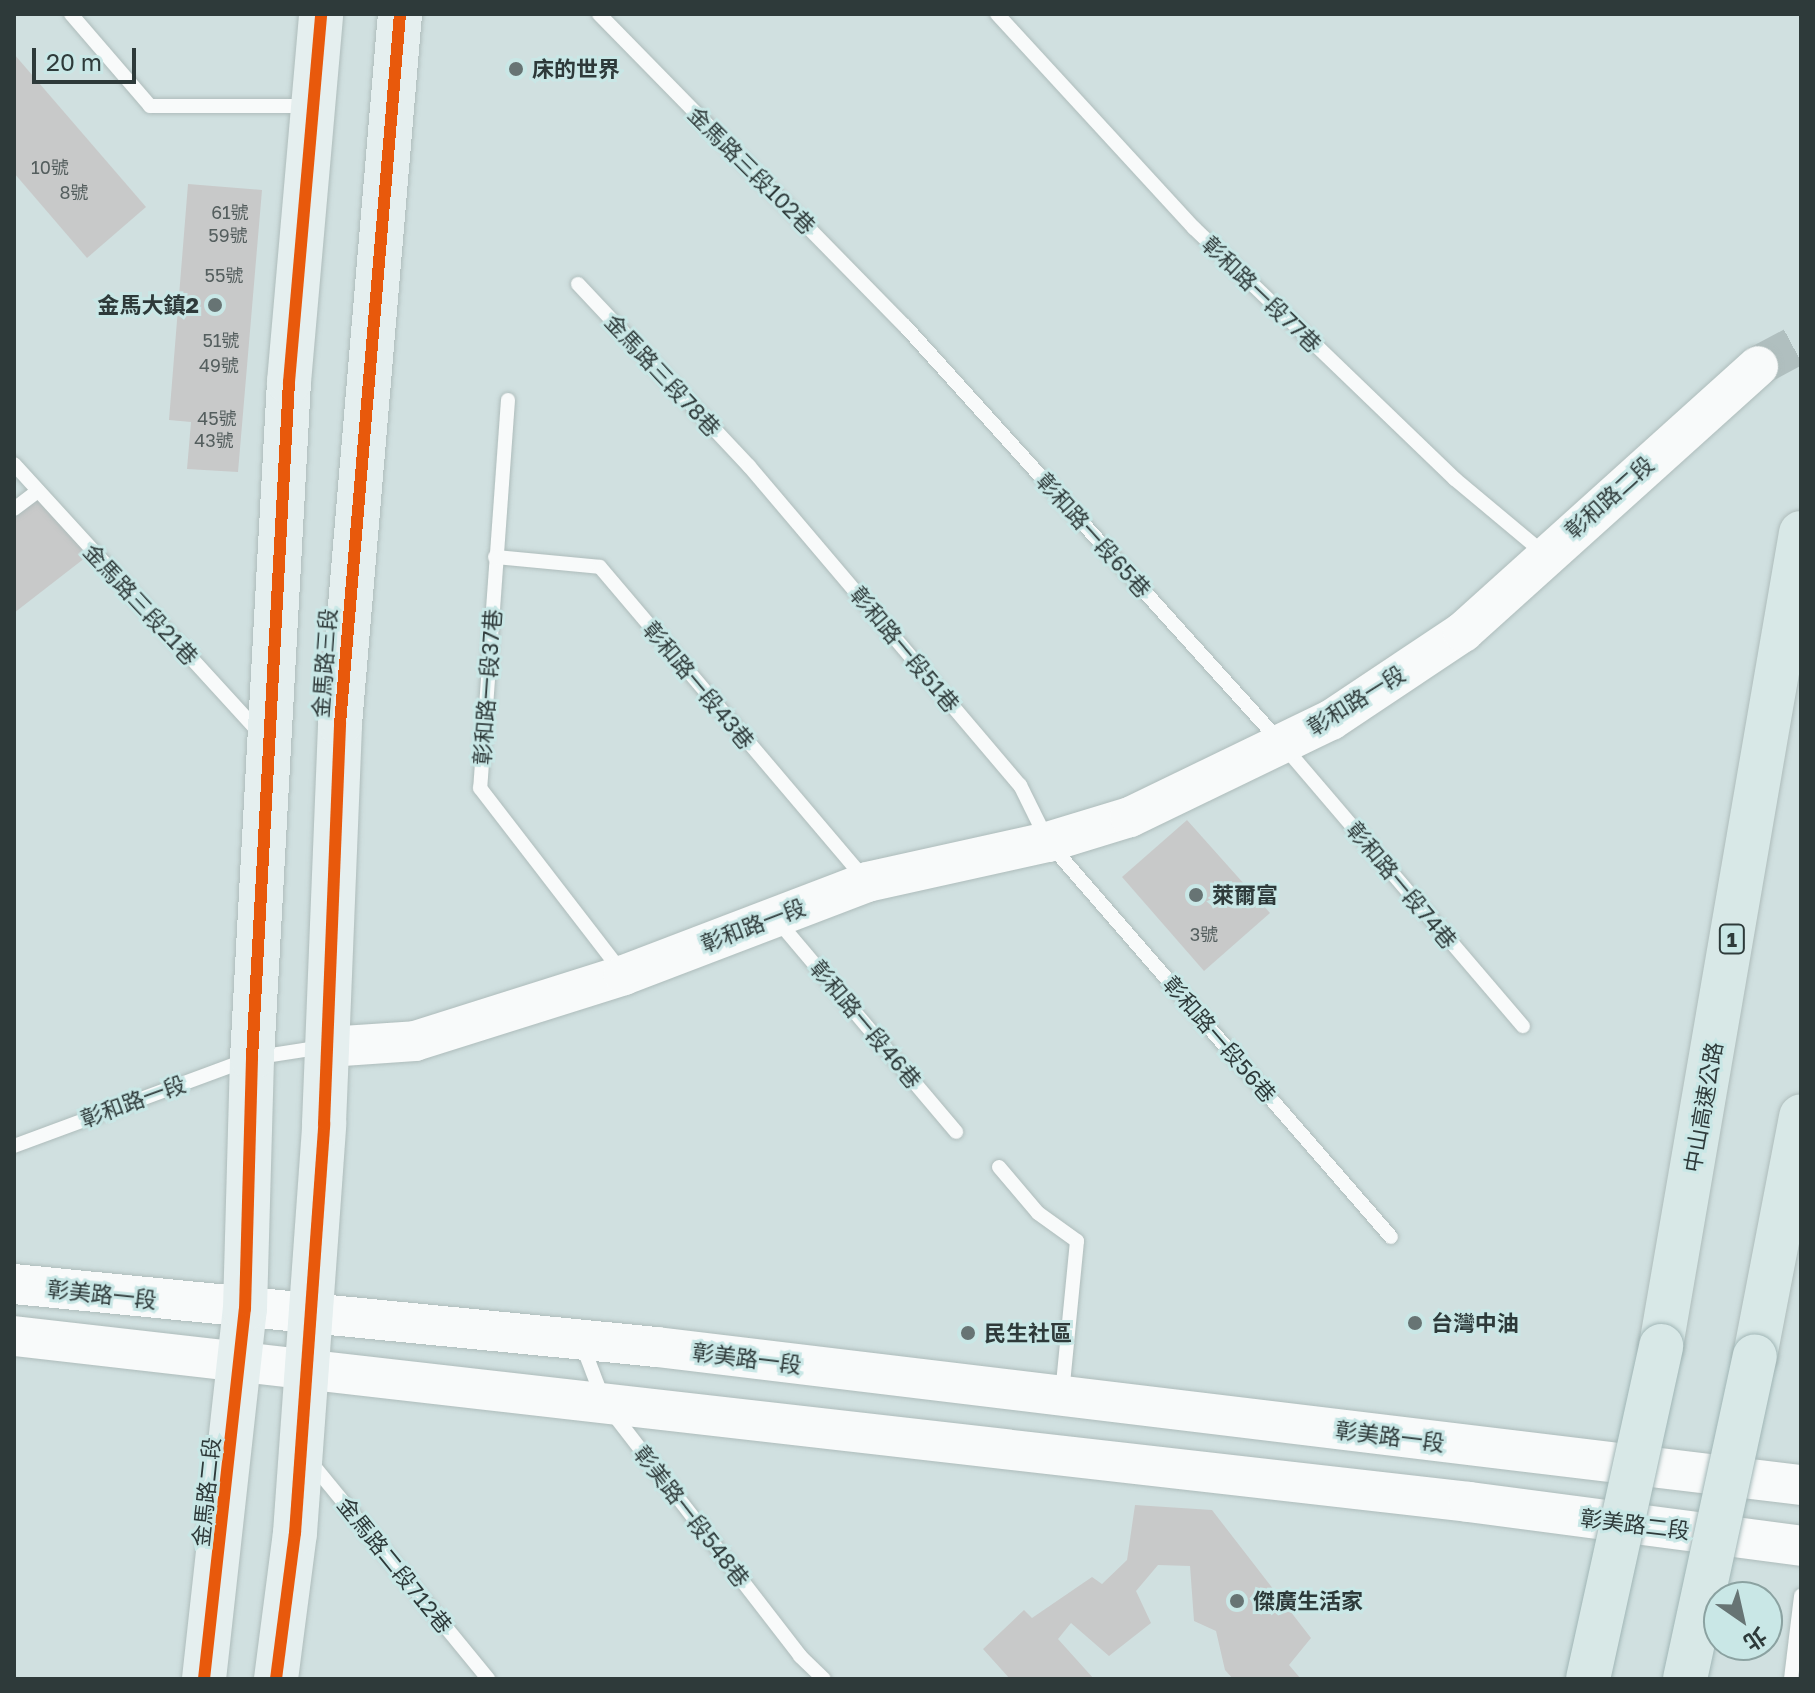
<!DOCTYPE html>
<meta charset="utf-8">
<style>
body{margin:0}
#map{position:relative;width:1815px;height:1693px;overflow:hidden;background:#d0e0e0;font-family:"Golos Text","Noto Sans TC",sans-serif}
div>[style]{position:absolute}
[style*='--x']{left:calc(var(--x)*1px);top:calc(var(--y)*1px);width:calc(var(--w)*1px);rotate:calc(var(--a)*1deg)}
.building>*{inset:0;background:#c8c9c9}
.secondary-tunnel>*{height:40px;margin-top:-20px;transform-origin:0;background:repeating-linear-gradient(90deg,#b0bfbf 0 40px,transparent 0 60px)}
.roads{filter:drop-shadow(0 0 2px #aebcbb) drop-shadow(0 0 2px #aebcbb)}
.lane>*{height:14px;margin:-7px;padding:0 7px;transform-origin:7px;border-radius:7px;background:#f8fafa}
.secondary>*{height:40px;margin:-20px;padding:0 20px;transform-origin:20px;border-radius:20px;background:#f8fafa}
.primary>*{height:44px;margin:-22px;padding:0 22px;transform-origin:22px;border-radius:22px;background:#e5efef}
.highway>*{height:44px;margin:-22px;padding:0 22px;transform-origin:22px;border-radius:22px;background:#d8e8e7}
.bridges{filter:drop-shadow(0 0 2px #a1b6b6) drop-shadow(0 0 2px #a1b6b6)}
.highway-bridge>*{height:44px;margin:-22px;padding:0 22px;transform-origin:22px;border-radius:22px;background:#d8e8e7}
.cycleway>*{height:12px;margin:-6px;padding:0 6px;transform-origin:6px;border-radius:6px;background:#e8590c}
.dots>*{width:22px;height:22px;translate:-50% -50%;box-sizing:border-box;border:4px solid #c9e7e6;border-radius:50%}
span{translate:-50% -50%;white-space:nowrap;text-align:center;line-height:1.15;-webkit-text-stroke:6px #c9e7e6;paint-order:stroke}
.number-label{font-size:18px;color:#545e5e}
.number-label span{-webkit-text-stroke-width:0}
.shield-label span{padding:2px 6px;background:#c9e7e6;border:2px solid;border-radius:6px;-webkit-text-stroke-width:0}
.shield-label{font-size:20px;color:#2e3a3a;font-weight:700}
.poi-label{font-size:22px;color:#2e3a3a;font-weight:700}
.left{translate:0 -50%;text-align:left}
.right{translate:-100% -50%;text-align:right}
.street-label{font-size:22px;color:#2e3a3a}
.frame{position:absolute;inset:0;border:16px solid #2e3a3a;pointer-events:none}
.north{position:absolute;left:1703px;top:1581px;width:80px;height:80px;box-sizing:border-box;background:#c9e7e6;border:2px solid #8ba2a1;border-radius:50%;rotate:146deg;font-size:22px;font-weight:700;line-height:32px;text-align:center;color:#2e3a3a}
.north::after{content:'';display:block;margin:auto;width:28px;height:36px;background:#677474;clip-path:polygon(50% 0,100% 100%,50% 72%,0 100%)}
.scale{position:absolute;left:32px;top:48px;width:104px;height:36px;box-sizing:border-box;border:4px solid #2e3a3a;border-top:0;padding-left:10px;font-size:24px;line-height:28px;white-space:nowrap;color:#2e3a3a;-webkit-text-stroke:6px #c9e7e6;paint-order:stroke}
</style>
<div id="map">
<div class="building">
<i style="clip-path:polygon(14px 54px,146px 207px,87px 258px,14px 173px)"></i>
<i style="clip-path:polygon(188px 184px,262px 190px,238px 472px,187px 469px,191px 422px,169px 420px)"></i>
<i style="clip-path:polygon(44px 495px,90px 554px,14px 613px,14px 518px)"></i>
<i style="clip-path:polygon(1187px 820px,1270px 913px,1204px 971px,1122px 877px)"></i>
<i style="clip-path:polygon(1135px 1505px,1212px 1510px,1311px 1638px,1289px 1665px,1301px 1679px,1233px 1679px,1225px 1670px,1216px 1631px,1194px 1621px,1190px 1566px,1158px 1565px,1136px 1591px,1151px 1623px,1109px 1656px,1071px 1623px,1058px 1639px,1094px 1679px,1010px 1679px,983px 1649px,1024px 1610px,1032px 1618px,1092px 1577px,1102px 1584px,1127px 1560px)"></i>
</div>
<div class="secondary-tunnel">
<i style="--x:1758;--y:366;--w:49;--a:-28.1"></i>
</div>
<div class="roads">
<div class="lane">
<i style="--x:71;--y:14;--w:121;--a:49.3"></i>
<i style="--x:150;--y:106;--w:159;--a:0"></i>
<i style="--x:599;--y:14;--w:437;--a:45.6"></i>
<i style="--x:905;--y:326;--w:563;--a:47.95"></i>
<i style="--x:1282;--y:744;--w:371;--a:49.5"></i>
<i style="--x:997;--y:14;--w:291;--a:47.4"></i>
<i style="--x:1194;--y:228;--w:362;--a:43.9"></i>
<i style="--x:1455;--y:479;--w:119;--a:39.9"></i>
<i style="--x:578;--y:284;--w:250;--a:46.8"></i>
<i style="--x:749;--y:466;--w:419;--a:49.7"></i>
<i style="--x:1020;--y:785;--w:64;--a:63.8"></i>
<i style="--x:1048;--y:842;--w:523;--a:49.03"></i>
<i style="--x:508;--y:400;--w:389;--a:94.1"></i>
<i style="--x:480;--y:788;--w:231;--a:52.4"></i>
<i style="--x:14;--y:464;--w:363;--a:47.6"></i>
<i style="--x:14;--y:509;--w:30;--a:-37"></i>
<i style="--x:495;--y:557;--w:105;--a:5.4"></i>
<i style="--x:600;--y:567;--w:410;--a:49.7"></i>
<i style="--x:778;--y:921;--w:276;--a:49.8"></i>
<i style="--x:14;--y:1146;--w:254;--a:-20.3"></i>
<i style="--x:252;--y:1058;--w:72;--a:-8.8"></i>
<i style="--x:999;--y:1167;--w:60;--a:49.7"></i>
<i style="--x:1038;--y:1213;--w:48;--a:35.7"></i>
<i style="--x:1077;--y:1241;--w:155;--a:95.6"></i>
<i style="--x:582;--y:1344;--w:62;--a:69.2"></i>
<i style="--x:604;--y:1402;--w:321;--a:52.3"></i>
<i style="--x:800;--y:1656;--w:33;--a:44"></i>
<i style="--x:309;--y:1460;--w:283;--a:50.7"></i>
<i style="--x:1791;--y:1679;--w:84;--a:-83.1"></i>
</div>
<div class="secondary">
<i style="--x:328;--y:1047;--w:87;--a:-3.9"></i>
<i style="--x:415;--y:1041;--w:219;--a:-17.5"></i>
<i style="--x:624;--y:975;--w:260;--a:-20.9"></i>
<i style="--x:867;--y:882;--w:185;--a:-12.5"></i>
<i style="--x:1048;--y:842;--w:86;--a:-17"></i>
<i style="--x:1130;--y:817;--w:223;--a:-25.8"></i>
<i style="--x:1331;--y:720;--w:159;--a:-33.7"></i>
<i style="--x:1463;--y:632;--w:397;--a:-42"></i>
<i style="--x:14;--y:1284;--w:646;--a:5.6"></i>
<i style="--x:657;--y:1347;--w:1152;--a:6.88"></i>
<i style="--x:14;--y:1336;--w:1464;--a:6.51"></i>
<i style="--x:1469;--y:1502;--w:335;--a:7.5"></i>
</div>
<div class="primary">
<i style="--x:204;--y:1679;--w:372;--a:-83.7"></i>
<i style="--x:245;--y:1309;--w:251;--a:-88.4"></i>
<i style="--x:252;--y:1058;--w:677;--a:-86.87"></i>
<i style="--x:289;--y:382;--w:369;--a:-85"></i>
<i style="--x:276;--y:1679;--w:147;--a:-82.6"></i>
<i style="--x:295;--y:1533;--w:410;--a:-85.9"></i>
<i style="--x:324;--y:1124;--w:400;--a:-87.7"></i>
<i style="--x:340;--y:724;--w:713;--a:-85.17"></i>
</div>
<div class="highway">
<i style="--x:1661;--y:1346;--w:825;--a:-80.23"></i>
<i style="--x:1755;--y:1356;--w:244;--a:-79.1"></i>
</div>
</div>
<div class="bridges">
<div class="highway-bridge">
<i style="--x:1588;--y:1679;--w:341;--a:-77.6"></i>
<i style="--x:1685;--y:1679;--w:330;--a:-77.8"></i>
</div>
</div>
<div class="cycleway">
<i style="--x:204;--y:1679;--w:372;--a:-83.7"></i>
<i style="--x:245;--y:1309;--w:251;--a:-88.4"></i>
<i style="--x:252;--y:1058;--w:677;--a:-86.87"></i>
<i style="--x:289;--y:382;--w:369;--a:-85"></i>
<i style="--x:276;--y:1679;--w:147;--a:-82.6"></i>
<i style="--x:295;--y:1533;--w:410;--a:-85.9"></i>
<i style="--x:324;--y:1124;--w:400;--a:-87.7"></i>
<i style="--x:340;--y:724;--w:713;--a:-85.17"></i>
</div>
<div class="dots">
<i style="left:516px;top:69px;background:#677474"></i>
<i style="left:215px;top:305px;background:#677474"></i>
<i style="left:1196px;top:895px;background:#677474"></i>
<i style="left:1415px;top:1323px;background:#677474"></i>
<i style="left:968px;top:1333px;background:#677474"></i>
<i style="left:1237px;top:1601px;background:#677474"></i>
</div>
<div class="number-label">
<span style="left:50px;top:167px">10號</span>
<span style="left:74px;top:192px">8號</span>
<span style="left:230px;top:212px">61號</span>
<span style="left:228px;top:235px">59號</span>
<span style="left:224px;top:275px">55號</span>
<span style="left:221px;top:340px">51號</span>
<span style="left:219px;top:365px">49號</span>
<span style="left:217px;top:418px">45號</span>
<span style="left:214px;top:440px">43號</span>
<span style="left:1204px;top:934px">3號</span>
</div>
<div class="shield-label">
<span style="left:1732px;top:939px">1</span>
</div>
<div class="poi-label">
<span class="left" style="left:532px;top:69px">床的世界</span>
<span class="right" style="left:199px;top:305px">金馬大鎮2</span>
<span class="left" style="left:1212px;top:895px">萊爾富</span>
<span class="left" style="left:1431px;top:1323px">台灣中油</span>
<span class="left" style="left:984px;top:1333px">民生社區</span>
<span class="left" style="left:1253px;top:1601px">傑廣生活家</span>
</div>
<div class="street-label">
<span style="left:752px;top:170px;rotate:45deg">金馬路三段102巷</span>
<span style="left:1262px;top:294px;rotate:44deg">彰和路一段77巷</span>
<span style="left:663px;top:375px;rotate:47deg">金馬路三段78巷</span>
<span style="left:1609px;top:497px;rotate:-42deg">彰和路二段</span>
<span style="left:1094px;top:535px;rotate:48deg">彰和路一段65巷</span>
<span style="left:141px;top:604px;rotate:47deg">金馬路三段21巷</span>
<span style="left:905px;top:649px;rotate:50deg">彰和路一段51巷</span>
<span style="left:324px;top:663px;rotate:-86deg">金馬路三段</span>
<span style="left:699px;top:685px;rotate:50deg">彰和路一段43巷</span>
<span style="left:487px;top:687px;rotate:-86deg">彰和路一段37巷</span>
<span style="left:1356px;top:700px;rotate:-32deg">彰和路一段</span>
<span style="left:1402px;top:885px;rotate:50deg">彰和路一段74巷</span>
<span style="left:753px;top:925px;rotate:-21deg">彰和路一段</span>
<span style="left:866px;top:1024px;rotate:50deg">彰和路一段46巷</span>
<span style="left:1220px;top:1039px;rotate:49deg">彰和路一段56巷</span>
<span style="left:133px;top:1101px;rotate:-20deg">彰和路一段</span>
<span style="left:1703px;top:1107px;rotate:-80deg">中山高速公路</span>
<span style="left:102px;top:1294px;rotate:6deg">彰美路一段</span>
<span style="left:747px;top:1358px;rotate:7deg">彰美路一段</span>
<span style="left:1390px;top:1436px;rotate:7deg">彰美路一段</span>
<span style="left:206px;top:1492px;rotate:-84deg">金馬路二段</span>
<span style="left:692px;top:1516px;rotate:52deg">彰美路一段548巷</span>
<span style="left:1635px;top:1524px;rotate:7deg">彰美路二段</span>
<span style="left:395px;top:1565px;rotate:51deg">金馬路二段712巷</span>
</div>
<div class="frame"></div>
<div class="north">北</div>
<div class="scale">20 m</div>
</div>
